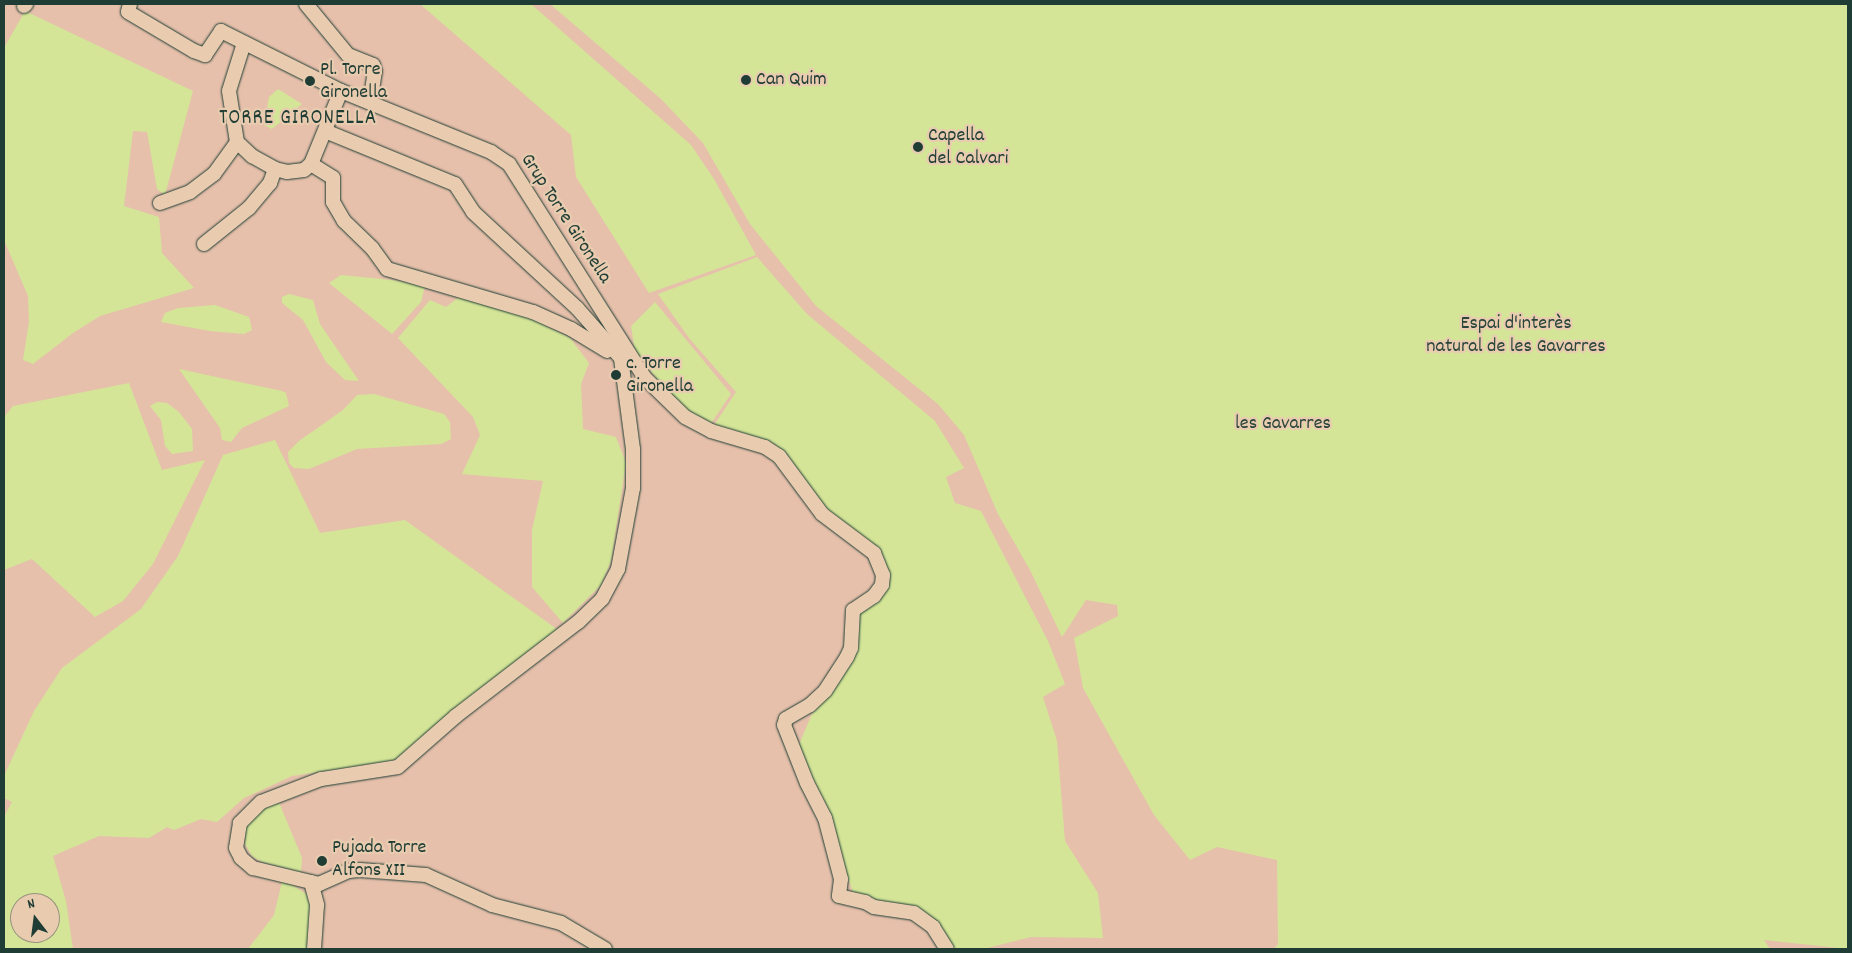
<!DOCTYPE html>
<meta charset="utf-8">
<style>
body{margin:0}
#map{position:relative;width:1852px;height:953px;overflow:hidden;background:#e6c0ab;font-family:Dekko,sans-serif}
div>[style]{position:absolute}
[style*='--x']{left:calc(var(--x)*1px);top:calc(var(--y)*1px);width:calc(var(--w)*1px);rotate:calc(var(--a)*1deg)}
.green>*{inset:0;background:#d4e598}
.roads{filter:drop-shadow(0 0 1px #1f3d34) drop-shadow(0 0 1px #1f3d34)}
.street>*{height:14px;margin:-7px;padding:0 7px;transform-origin:7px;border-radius:7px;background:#e9ccb0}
.dots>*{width:14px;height:14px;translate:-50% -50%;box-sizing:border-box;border:2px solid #e9ccb0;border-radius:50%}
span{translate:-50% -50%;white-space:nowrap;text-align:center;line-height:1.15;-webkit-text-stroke:4.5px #e9ccb0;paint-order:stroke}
.poi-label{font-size:20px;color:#1f3d34}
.left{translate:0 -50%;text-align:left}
.street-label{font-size:20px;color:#1f3d34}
.park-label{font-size:20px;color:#284539}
.neighbourhood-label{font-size:21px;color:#1f3d34;letter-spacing:1px}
.frame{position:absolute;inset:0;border:5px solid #1f3d34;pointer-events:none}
.north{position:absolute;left:10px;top:893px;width:50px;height:50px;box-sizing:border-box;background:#e9ccb0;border:1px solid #98937e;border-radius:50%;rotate:345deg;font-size:14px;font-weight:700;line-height:20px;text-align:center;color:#1f3d34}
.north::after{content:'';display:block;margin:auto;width:18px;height:22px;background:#1f3d34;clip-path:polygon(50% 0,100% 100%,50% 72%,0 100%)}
</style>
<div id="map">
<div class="green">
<i style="clip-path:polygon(420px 4px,531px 4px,691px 145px,714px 179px,756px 255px,649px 293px,576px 177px,571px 135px)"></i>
<i style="clip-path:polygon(550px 4px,1848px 4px,1848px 949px,1764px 940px,1770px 949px,1274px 949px,1278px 944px,1277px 860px,1217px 847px,1190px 860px,1154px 815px,1083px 688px,1074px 638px,1118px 616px,1117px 605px,1086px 600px,1062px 637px,1030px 570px,998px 514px,964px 435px,938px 404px,816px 306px,750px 224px,703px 143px,661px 99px)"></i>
<i style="clip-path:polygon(25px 11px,193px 91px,165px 195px,157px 189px,147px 132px,133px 131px,124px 206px,159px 217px,162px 253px,194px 288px,100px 316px,73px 333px,33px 364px,23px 360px,29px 322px,28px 296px,4px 240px,4px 48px)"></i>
<i style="clip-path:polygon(278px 89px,302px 104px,272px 129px,264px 125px,269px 97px)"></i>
<i style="clip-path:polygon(757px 257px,807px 314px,935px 421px,964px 468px,946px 477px,955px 503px,981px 511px,1048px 641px,1065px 684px,1043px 697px,1057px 741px,1065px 841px,1098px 893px,1103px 938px,1031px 937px,983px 949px,953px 949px,941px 931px,858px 897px,853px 892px,799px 749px,800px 742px,812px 714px,850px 663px,855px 616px,888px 577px,825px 512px,791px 471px,775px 444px,714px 425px,736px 392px,689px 338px,658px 294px)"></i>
<i style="clip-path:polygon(341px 275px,392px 280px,425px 286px,421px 302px,392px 334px,329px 283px)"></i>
<i style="clip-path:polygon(289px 294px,313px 300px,320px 324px,359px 381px,345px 380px,326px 362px,303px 320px,282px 303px,282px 297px)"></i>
<i style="clip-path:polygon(459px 297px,534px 320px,570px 338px,589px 363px,581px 384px,583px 429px,616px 437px,626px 463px,611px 561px,601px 585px,563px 623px,532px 587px,532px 530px,543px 481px,462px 474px,480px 435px,473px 417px,398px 338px,430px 300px,446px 307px)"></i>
<i style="clip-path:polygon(655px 302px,731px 394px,710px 425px,675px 402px,635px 351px,631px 326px)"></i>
<i style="clip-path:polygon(215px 305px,249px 317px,252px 330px,244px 334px,210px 331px,161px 322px,165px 313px,178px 308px)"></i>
<i style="clip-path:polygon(179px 369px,282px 391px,286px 393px,289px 406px,242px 428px,231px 442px,222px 440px,220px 428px)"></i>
<i style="clip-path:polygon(129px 383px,162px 470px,205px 460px,153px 564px,123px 601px,95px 617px,32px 559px,4px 570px,4px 417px,13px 406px)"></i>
<i style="clip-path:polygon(374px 394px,444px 414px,450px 422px,451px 439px,441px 444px,357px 449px,309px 469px,294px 468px,289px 463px,288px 452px,299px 441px,343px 410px,357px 395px)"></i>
<i style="clip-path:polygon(157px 402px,167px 403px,179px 412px,192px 429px,193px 451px,172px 454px,165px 446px,161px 420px,150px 406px)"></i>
<i style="clip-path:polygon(evenodd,275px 440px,320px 533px,405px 520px,558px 630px,395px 760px,292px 776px,244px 798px,217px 822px,201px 819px,174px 830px,167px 827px,149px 838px,99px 836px,53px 856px,66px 901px,73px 949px,4px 949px,4px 817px,12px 802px,4px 798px,4px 776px,34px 711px,62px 668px,141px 609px,178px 556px,223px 455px,275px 440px,20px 903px,50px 903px,50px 933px,20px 933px,20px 903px)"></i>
<i style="clip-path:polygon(278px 800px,302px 858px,301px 872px,262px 862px,252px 856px,245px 844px,246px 828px,257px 812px)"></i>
<i style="clip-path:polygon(282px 882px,292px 885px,308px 895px,310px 906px,307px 949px,248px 949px,274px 915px)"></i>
</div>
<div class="roads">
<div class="street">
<i style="--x:130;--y:4;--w:8;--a:104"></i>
<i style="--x:128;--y:12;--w:77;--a:30.6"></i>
<i style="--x:194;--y:51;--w:12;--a:20"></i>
<i style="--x:205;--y:55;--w:29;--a:-56"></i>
<i style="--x:221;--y:31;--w:134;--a:26.6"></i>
<i style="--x:341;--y:91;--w:162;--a:22.1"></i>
<i style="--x:491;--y:152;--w:22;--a:34"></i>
<i style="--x:509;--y:164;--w:252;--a:57.6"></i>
<i style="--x:644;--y:377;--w:57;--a:44.3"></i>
<i style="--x:685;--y:417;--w:30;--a:28"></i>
<i style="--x:711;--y:431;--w:56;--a:16.5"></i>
<i style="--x:765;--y:447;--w:17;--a:33"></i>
<i style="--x:779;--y:456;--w:72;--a:53.4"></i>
<i style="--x:822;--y:514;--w:65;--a:36.9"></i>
<i style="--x:874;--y:553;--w:24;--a:68"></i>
<i style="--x:883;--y:575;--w:10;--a:96"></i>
<i style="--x:882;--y:585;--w:14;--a:126"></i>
<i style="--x:874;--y:596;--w:25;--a:146"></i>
<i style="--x:853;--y:610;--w:38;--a:93"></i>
<i style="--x:851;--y:648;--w:10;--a:114"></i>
<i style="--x:847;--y:657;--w:40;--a:122.9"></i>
<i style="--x:825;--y:691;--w:21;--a:137"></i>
<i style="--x:810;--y:705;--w:28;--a:150"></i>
<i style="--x:786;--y:719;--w:6;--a:108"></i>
<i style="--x:784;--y:725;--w:62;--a:68.4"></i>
<i style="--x:807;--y:783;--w:39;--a:63"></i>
<i style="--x:825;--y:818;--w:63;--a:75.3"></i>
<i style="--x:841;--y:879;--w:17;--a:97"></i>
<i style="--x:839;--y:896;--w:27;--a:13"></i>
<i style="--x:865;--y:902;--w:10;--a:29"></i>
<i style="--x:874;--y:907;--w:40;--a:8.5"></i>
<i style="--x:914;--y:913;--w:24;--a:36"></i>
<i style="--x:933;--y:927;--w:26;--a:58"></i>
<i style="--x:306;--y:4;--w:66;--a:50.5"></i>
<i style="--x:348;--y:55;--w:27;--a:22"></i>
<i style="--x:373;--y:65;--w:6;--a:72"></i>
<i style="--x:375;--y:71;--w:32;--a:99"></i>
<i style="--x:24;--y:6;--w:3;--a:-45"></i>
<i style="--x:244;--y:43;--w:50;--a:107.4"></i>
<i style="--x:229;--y:91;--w:52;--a:81.1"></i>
<i style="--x:237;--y:142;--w:21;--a:43"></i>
<i style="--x:252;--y:156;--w:26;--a:29"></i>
<i style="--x:275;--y:169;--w:12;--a:14"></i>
<i style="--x:287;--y:172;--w:17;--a:-7"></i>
<i style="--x:304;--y:170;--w:9;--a:-41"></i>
<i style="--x:311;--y:164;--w:79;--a:-67.7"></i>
<i style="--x:325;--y:131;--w:140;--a:22.2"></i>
<i style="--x:455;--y:184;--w:33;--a:57"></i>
<i style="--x:473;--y:212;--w:142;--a:42.7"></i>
<i style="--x:577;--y:308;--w:67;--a:48.7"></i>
<i style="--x:621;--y:358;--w:92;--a:82.5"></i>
<i style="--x:633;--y:449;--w:39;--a:90"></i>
<i style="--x:633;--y:488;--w:82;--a:100.5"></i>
<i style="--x:618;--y:569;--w:34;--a:118"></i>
<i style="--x:602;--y:599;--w:33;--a:136"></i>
<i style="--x:578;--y:622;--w:154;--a:142.4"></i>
<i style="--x:456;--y:716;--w:77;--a:138.7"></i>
<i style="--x:398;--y:767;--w:78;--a:171.1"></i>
<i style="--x:321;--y:779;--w:64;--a:159"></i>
<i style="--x:261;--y:802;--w:30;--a:135"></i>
<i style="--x:240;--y:823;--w:25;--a:99"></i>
<i style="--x:236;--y:848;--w:11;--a:63"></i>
<i style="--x:241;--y:858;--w:16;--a:40"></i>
<i style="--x:253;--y:868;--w:68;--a:13.6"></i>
<i style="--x:319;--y:884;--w:32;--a:-24"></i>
<i style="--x:348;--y:871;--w:12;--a:-5"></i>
<i style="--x:360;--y:870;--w:66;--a:4.3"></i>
<i style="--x:426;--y:875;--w:72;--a:24.4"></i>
<i style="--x:492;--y:905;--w:71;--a:14.6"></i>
<i style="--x:561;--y:923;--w:51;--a:30.6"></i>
<i style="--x:311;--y:164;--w:26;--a:32"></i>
<i style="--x:333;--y:178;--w:24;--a:90"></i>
<i style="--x:333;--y:202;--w:22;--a:60"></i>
<i style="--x:344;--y:221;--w:39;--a:44"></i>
<i style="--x:372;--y:248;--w:26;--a:54"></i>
<i style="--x:387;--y:269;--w:152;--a:16.4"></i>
<i style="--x:533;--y:312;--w:42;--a:24.1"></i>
<i style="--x:571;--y:329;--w:42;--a:31.4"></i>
<i style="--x:160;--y:203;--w:32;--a:-20"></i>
<i style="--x:190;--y:192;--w:30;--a:-37"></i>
<i style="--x:214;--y:174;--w:39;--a:-54"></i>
<i style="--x:204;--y:244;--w:58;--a:-38.7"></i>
<i style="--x:249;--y:208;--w:33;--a:-50"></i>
<i style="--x:270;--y:183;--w:15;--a:-70"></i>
<i style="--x:311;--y:882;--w:24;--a:75"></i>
<i style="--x:317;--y:905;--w:44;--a:93.9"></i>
</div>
</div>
<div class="dots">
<i style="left:746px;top:80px;background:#1f3d34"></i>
<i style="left:310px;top:81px;background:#1f3d34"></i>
<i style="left:918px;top:147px;background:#1f3d34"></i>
<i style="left:616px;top:375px;background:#1f3d34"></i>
<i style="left:322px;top:861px;background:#1f3d34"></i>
</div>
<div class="poi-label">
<span class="left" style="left:320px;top:82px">Pl. Torre<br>Gironella</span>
<span class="left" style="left:756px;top:80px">Can Quim</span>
<span class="left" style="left:928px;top:148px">Capella<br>del Calvari</span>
<span class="left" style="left:626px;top:376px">c. Torre<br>Gironella</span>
<span class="left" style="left:332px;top:860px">Pujada Torre<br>Alfons XII</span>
</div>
<div class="street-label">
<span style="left:565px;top:219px;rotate:57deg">Grup Torre Gironella</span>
</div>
<div class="park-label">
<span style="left:1516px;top:336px">Espai d'interès<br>natural de les Gavarres</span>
<span style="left:1283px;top:424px">les Gavarres</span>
</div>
<div class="neighbourhood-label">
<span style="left:298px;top:119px">TORRE GIRONELLA</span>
</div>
<div class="frame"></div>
<div class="north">N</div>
</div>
